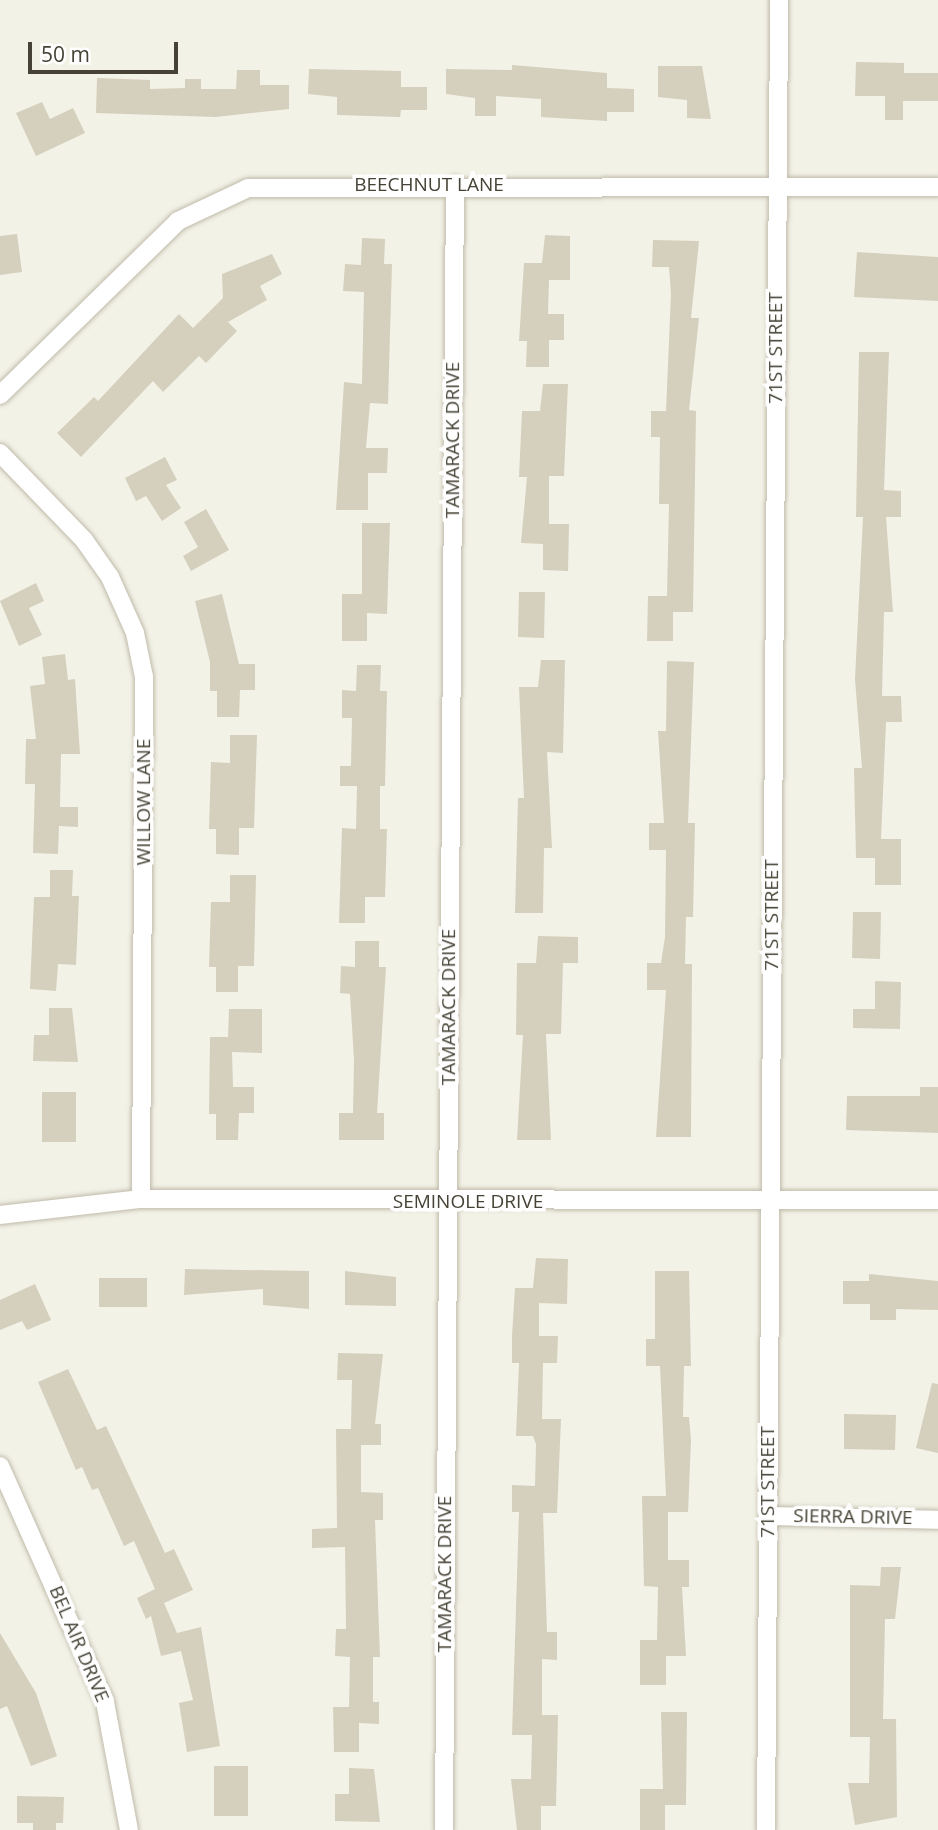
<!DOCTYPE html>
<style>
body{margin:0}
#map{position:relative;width:938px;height:1830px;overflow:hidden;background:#f3f2e7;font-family:"Open Sans",sans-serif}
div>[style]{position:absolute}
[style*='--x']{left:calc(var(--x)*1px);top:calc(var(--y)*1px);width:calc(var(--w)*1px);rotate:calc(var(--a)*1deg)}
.building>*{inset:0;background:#d5cfbd}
.roads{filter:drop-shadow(0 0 2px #bfbbaa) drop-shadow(0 0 2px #bfbbaa)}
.street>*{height:18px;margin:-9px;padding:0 9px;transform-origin:9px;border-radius:9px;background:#fff}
span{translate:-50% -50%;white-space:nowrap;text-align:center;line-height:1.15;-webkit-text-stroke:7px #fff;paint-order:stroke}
.street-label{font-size:19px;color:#464336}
.scale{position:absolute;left:28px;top:42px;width:150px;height:32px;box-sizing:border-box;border:4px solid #464336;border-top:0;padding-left:9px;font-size:21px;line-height:24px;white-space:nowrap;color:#464336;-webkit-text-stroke:5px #fff;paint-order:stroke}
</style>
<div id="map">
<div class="building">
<i style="clip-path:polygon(856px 62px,904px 63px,904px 73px,938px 73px,938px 101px,903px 101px,903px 120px,885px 120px,885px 96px,855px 96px)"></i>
<i style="clip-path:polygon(512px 65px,607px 73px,607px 88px,634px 89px,634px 112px,607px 112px,607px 121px,541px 117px,541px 99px,496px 96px,496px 116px,475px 116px,475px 98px,446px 94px,446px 69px,512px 70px)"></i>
<i style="clip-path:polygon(658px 66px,702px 66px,711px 119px,687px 118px,687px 100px,658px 97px)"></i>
<i style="clip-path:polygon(309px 69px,401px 71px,401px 87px,427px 87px,427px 110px,401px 110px,400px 117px,337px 115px,337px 97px,308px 94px)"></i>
<i style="clip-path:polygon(237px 70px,260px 70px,260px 85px,289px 85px,289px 109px,216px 117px,96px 113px,97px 78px,150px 80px,150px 89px,185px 88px,185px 79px,201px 79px,201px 89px,236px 89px)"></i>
<i style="clip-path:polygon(42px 102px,50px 119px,73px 108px,85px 133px,36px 156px,16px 113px)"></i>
<i style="clip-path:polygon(17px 234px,22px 272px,0 275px,0 236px)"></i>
<i style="clip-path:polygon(545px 235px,570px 236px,570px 280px,549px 280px,548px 314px,564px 314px,564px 340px,549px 340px,549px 367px,526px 367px,527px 341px,519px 341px,524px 263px,542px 263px)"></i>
<i style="clip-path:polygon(362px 238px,385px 239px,384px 264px,392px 264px,388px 404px,370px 403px,366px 448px,388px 448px,387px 473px,368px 473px,368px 510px,336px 510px,344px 382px,362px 384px,364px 292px,343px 291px,345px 264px,361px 265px)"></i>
<i style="clip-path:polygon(653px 240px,699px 241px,691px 318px,699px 318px,689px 410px,696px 411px,693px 612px,673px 612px,673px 641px,647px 641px,648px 596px,667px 596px,669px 504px,659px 504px,660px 437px,651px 437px,651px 411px,666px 411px,671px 294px,669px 267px,652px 267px)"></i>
<i style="clip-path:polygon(857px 252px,938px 257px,938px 301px,854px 297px)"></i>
<i style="clip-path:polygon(272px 254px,282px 274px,260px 286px,267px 300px,228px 322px,237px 331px,206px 363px,199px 356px,163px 392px,153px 381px,81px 457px,57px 433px,94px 397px,98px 401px,179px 314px,193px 328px,223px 298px,222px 274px)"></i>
<i style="clip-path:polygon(859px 352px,889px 352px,884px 490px,901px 491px,901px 517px,886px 517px,893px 612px,884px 612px,882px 696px,901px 696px,902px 722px,886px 722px,881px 839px,901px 839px,901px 885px,875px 885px,875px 858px,856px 858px,854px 768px,862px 768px,855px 679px,863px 517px,856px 517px)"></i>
<i style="clip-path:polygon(543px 384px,568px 384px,564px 476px,549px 476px,549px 524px,569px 524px,568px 571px,543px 570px,543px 544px,521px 543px,527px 477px,519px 477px,522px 411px,540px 411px)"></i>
<i style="clip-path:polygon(165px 457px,177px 480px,166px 485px,181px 508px,162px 521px,146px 496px,136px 501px,125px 478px)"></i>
<i style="clip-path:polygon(206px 509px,229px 550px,191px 571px,183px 556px,198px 547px,184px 522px)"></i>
<i style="clip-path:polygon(362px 523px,390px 523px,387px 614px,367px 613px,367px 641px,342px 641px,342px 594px,362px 594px)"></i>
<i style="clip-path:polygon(36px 583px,44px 601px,29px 608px,42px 635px,19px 646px,0 601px)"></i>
<i style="clip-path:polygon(519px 592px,545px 592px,544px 638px,518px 637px)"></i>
<i style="clip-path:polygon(222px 594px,239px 664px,255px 664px,255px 690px,240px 690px,239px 717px,217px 717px,217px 691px,210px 691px,210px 662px,195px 601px)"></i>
<i style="clip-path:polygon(65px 654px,68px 680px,75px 679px,80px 754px,61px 754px,60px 807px,78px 807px,78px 827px,59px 826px,58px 854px,33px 853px,35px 784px,25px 784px,26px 739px,36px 739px,30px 686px,45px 684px,42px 657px)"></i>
<i style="clip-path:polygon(541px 660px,565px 660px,563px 753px,547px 752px,552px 848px,544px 848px,543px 913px,515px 913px,518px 798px,524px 798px,519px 687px,538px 687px)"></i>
<i style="clip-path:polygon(667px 661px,694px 662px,688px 823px,695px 823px,693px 917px,686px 917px,685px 964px,692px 964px,691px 1137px,656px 1137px,666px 990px,647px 990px,647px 963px,661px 963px,665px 937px,666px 850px,649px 850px,649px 823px,664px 823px,658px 731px,666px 731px)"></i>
<i style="clip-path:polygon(357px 665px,381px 665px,380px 691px,387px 691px,385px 786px,380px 786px,380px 829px,387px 829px,385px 897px,365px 897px,365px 923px,339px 923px,342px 828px,356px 829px,357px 786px,340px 786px,340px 766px,351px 766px,352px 718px,342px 718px,342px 690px,356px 691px)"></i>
<i style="clip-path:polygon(230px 735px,257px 735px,254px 828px,239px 828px,239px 855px,216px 854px,216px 829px,209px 829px,211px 762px,230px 763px)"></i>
<i style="clip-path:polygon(50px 870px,73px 870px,72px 896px,79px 896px,76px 965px,58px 964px,56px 991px,30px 989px,34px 897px,50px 897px)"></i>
<i style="clip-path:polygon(230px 875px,256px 875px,254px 966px,238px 966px,238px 992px,216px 992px,216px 967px,209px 967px,211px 902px,230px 902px)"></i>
<i style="clip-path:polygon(853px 912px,881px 912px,880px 959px,852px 958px)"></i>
<i style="clip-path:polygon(538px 936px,578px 937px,578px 963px,563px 963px,561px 1034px,546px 1034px,551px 1140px,517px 1140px,523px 1035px,516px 1035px,517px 963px,536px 963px)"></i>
<i style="clip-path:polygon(355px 941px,379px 941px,379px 967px,386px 967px,377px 1113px,384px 1113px,384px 1140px,339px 1140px,339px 1113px,353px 1113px,354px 1060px,350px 994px,340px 993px,341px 966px,355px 967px)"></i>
<i style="clip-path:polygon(875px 981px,901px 982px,900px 1029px,853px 1028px,853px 1009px,875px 1009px)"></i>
<i style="clip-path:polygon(49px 1008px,72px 1008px,78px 1062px,33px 1061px,34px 1035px,49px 1035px)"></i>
<i style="clip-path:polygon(229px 1009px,262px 1009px,262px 1053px,232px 1052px,233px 1087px,254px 1087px,254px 1113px,239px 1113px,238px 1140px,216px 1140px,216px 1114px,209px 1114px,210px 1037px,228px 1037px)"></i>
<i style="clip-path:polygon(920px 1087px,938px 1087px,938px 1133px,846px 1130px,847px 1096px,920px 1096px)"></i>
<i style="clip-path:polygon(42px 1092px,76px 1092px,76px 1142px,42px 1142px)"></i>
<i style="clip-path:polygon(536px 1258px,568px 1259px,567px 1304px,539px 1303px,539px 1336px,558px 1336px,557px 1363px,543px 1363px,542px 1419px,561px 1419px,557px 1513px,543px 1513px,547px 1632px,557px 1632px,557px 1660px,542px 1659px,542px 1715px,558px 1715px,557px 1762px,556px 1806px,541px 1806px,541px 1830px,517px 1830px,511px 1779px,531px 1779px,532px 1735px,512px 1735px,519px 1512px,512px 1512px,512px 1485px,535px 1486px,536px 1444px,533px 1436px,516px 1436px,519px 1363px,512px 1363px,512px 1336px,515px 1288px,533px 1288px)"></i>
<i style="clip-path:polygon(185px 1269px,309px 1271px,309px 1309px,263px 1305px,263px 1289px,184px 1295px)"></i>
<i style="clip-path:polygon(345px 1271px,396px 1277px,396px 1306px,345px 1305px)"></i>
<i style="clip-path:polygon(655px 1271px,689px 1271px,691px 1366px,684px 1366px,683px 1417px,689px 1417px,691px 1440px,688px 1512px,668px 1512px,668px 1560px,689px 1560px,689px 1587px,682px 1587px,686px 1656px,666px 1656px,666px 1685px,640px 1685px,640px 1640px,657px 1640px,658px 1587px,644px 1586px,642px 1496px,666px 1496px,660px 1366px,646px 1366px,646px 1339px,655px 1339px)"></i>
<i style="clip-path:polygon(869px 1274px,938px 1281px,938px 1310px,896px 1309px,896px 1320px,870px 1320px,870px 1304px,843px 1304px,843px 1281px,869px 1281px)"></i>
<i style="clip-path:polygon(99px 1278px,147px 1278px,147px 1307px,99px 1307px)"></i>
<i style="clip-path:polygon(35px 1284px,51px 1320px,27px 1330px,22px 1321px,0 1330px,0 1300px)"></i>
<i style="clip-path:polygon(338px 1353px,383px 1354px,375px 1424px,381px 1424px,381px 1445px,361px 1445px,361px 1492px,383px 1493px,383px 1520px,375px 1520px,380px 1657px,373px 1657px,373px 1702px,379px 1702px,379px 1724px,359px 1723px,359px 1752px,334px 1752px,333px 1707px,349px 1707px,350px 1657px,335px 1656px,336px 1629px,346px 1629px,345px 1547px,312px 1548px,312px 1529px,337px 1528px,336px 1429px,351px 1429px,352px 1380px,337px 1380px)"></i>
<i style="clip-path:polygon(68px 1369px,97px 1430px,106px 1426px,165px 1553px,174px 1549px,193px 1590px,164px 1603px,177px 1633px,201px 1627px,220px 1746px,187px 1752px,179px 1703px,193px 1700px,181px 1651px,161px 1656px,151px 1616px,146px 1619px,137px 1598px,155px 1589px,134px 1541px,124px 1546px,98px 1488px,92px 1490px,82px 1467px,76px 1470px,38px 1382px)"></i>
<i style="clip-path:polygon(932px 1383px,938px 1384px,938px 1453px,916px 1448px)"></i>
<i style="clip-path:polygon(844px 1414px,896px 1415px,895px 1450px,844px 1449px)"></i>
<i style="clip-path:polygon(881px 1567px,901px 1567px,895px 1619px,885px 1619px,883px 1719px,896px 1719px,897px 1817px,855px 1825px,848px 1783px,869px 1783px,870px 1737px,850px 1737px,850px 1585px,880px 1586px)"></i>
<i style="clip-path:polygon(0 1633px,36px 1693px,57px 1756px,31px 1766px,7px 1706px,0 1709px)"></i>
<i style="clip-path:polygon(661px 1712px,687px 1712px,686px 1805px,665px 1805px,665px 1830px,640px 1830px,640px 1789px,663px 1789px)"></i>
<i style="clip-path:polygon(214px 1766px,248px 1766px,248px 1816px,214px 1816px)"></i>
<i style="clip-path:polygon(349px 1768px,374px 1769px,380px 1822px,335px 1821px,335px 1794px,349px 1794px)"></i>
<i style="clip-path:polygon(17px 1796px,64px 1797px,63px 1823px,56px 1823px,56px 1830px,33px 1830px,33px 1823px,17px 1823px)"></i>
</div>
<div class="roads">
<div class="street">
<i style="--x:0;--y:395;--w:249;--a:-44.3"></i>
<i style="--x:178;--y:221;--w:77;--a:-25.2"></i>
<i style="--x:248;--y:188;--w:690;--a:-0.08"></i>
<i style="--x:0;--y:453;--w:121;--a:46"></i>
<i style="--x:84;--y:540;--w:45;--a:54.9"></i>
<i style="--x:110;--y:577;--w:61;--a:65.9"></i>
<i style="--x:135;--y:633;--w:45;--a:78.4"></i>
<i style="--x:144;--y:677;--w:522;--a:90.33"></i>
<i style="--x:0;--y:1215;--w:142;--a:-6.5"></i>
<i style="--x:141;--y:1199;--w:797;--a:0.07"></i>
<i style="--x:0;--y:1466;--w:258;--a:66"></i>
<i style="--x:105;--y:1702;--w:130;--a:79.4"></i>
<i style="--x:768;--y:1516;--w:170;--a:1.3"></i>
<i style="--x:444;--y:1830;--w:1645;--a:-89.62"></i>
<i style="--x:766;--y:1830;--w:1830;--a:-89.59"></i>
</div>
</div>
<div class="street-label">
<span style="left:429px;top:185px">BEECHNUT LANE</span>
<span style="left:776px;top:348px;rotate:-90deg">71ST STREET</span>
<span style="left:453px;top:440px;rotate:-90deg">TAMARACK DRIVE</span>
<span style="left:144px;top:802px;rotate:-90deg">WILLOW LANE</span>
<span style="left:772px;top:915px;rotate:-90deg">71ST STREET</span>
<span style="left:449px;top:1007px;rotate:-90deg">TAMARACK DRIVE</span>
<span style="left:468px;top:1202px">SEMINOLE DRIVE</span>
<span style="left:768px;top:1482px;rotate:-90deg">71ST STREET</span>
<span style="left:853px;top:1517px;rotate:1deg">SIERRA DRIVE</span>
<span style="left:445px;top:1574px;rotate:-90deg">TAMARACK DRIVE</span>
<span style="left:79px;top:1644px;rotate:67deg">BEL AIR DRIVE</span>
</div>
<div class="scale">50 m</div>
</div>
